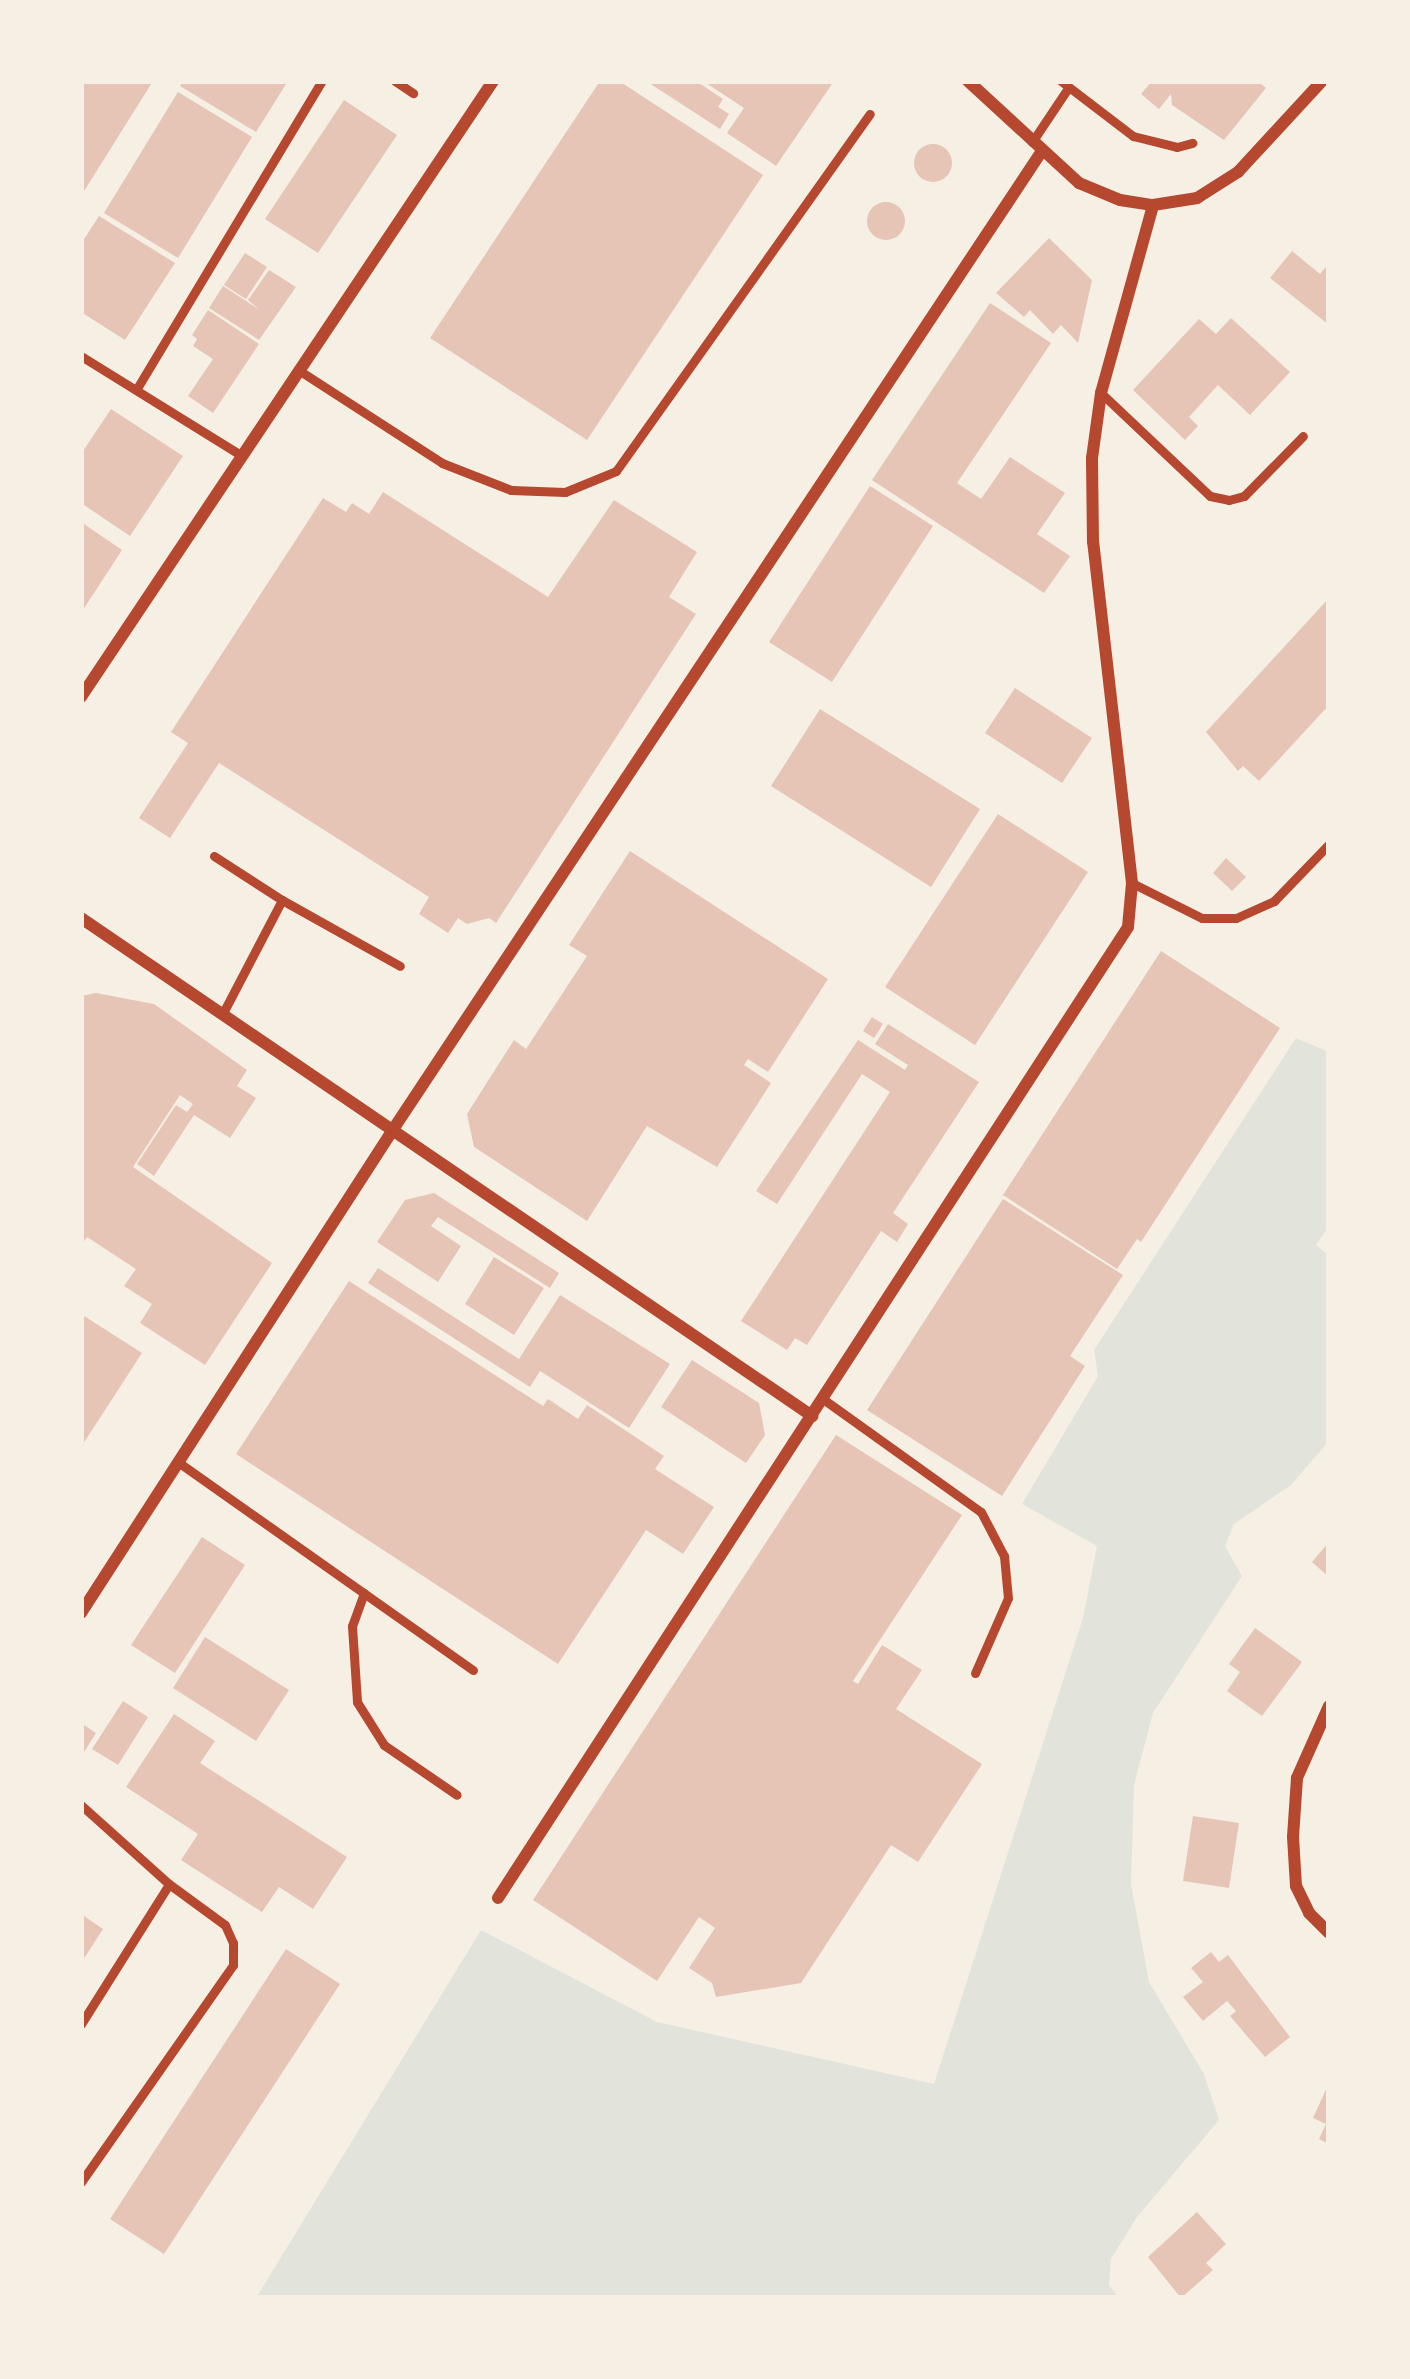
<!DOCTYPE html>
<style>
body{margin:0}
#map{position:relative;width:1410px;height:2379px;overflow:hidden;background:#f6efe4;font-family:"Varela Round",sans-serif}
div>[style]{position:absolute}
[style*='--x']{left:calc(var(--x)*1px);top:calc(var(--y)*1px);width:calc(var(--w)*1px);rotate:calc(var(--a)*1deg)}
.green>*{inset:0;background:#e2e4dc}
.building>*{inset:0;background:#e6c5b7}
.round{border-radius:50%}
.service>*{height:9px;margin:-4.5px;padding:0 4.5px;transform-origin:4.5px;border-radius:4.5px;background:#b5482f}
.minor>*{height:12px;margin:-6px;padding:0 6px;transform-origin:6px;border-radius:6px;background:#b5482f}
span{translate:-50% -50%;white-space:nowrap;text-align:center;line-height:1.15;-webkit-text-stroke:10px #f6efe4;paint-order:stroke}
.frame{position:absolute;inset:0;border:84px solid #f6efe4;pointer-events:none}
</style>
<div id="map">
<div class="green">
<i style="clip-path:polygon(1296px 1038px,1329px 1052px,1329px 1226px,1316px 1245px,1329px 1256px,1329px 1441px,1291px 1485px,1234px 1524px,1225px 1546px,1242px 1576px,1153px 1713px,1134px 1785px,1131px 1884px,1149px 1982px,1204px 2074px,1219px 2120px,1137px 2217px,1111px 2259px,1109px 2285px,1119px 2298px,256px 2298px,481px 1930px,657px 2022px,934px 2084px,1083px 1618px,1097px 1546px,1022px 1504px,1098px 1376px,1094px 1350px)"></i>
</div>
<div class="building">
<i style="clip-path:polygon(81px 81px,153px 81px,81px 196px)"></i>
<i style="clip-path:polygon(183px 81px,288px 81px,256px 132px,180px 86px)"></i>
<i style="clip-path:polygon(600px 81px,619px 81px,763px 175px,587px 440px,430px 338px)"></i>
<i style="clip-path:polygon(646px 81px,696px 81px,723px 99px,718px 107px,729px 114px,720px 129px)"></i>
<i style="clip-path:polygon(703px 81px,834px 81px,776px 166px,727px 133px,744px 108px)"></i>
<i style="clip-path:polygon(1152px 81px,1257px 81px,1266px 88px,1224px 140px,1172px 105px,1171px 94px,1159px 109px,1141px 94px)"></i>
<i style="clip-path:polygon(178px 92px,252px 137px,178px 258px,104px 213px)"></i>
<i style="clip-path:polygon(344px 100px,397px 135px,318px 253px,265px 219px)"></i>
<i class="round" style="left:914px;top:144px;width:38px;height:38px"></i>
<i class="round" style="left:867px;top:202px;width:38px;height:38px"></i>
<i style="clip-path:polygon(99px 216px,175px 263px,125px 340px,81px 312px,81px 244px)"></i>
<i style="clip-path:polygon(1049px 238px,1092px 280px,1078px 343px,1061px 325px,1053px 334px,1030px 310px,1024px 317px,996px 293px)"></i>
<i style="clip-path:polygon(1292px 251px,1320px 274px,1329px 263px,1329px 325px,1270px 278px)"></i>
<i style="clip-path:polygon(245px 253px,267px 267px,246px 299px,224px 285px)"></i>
<i style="clip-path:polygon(269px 270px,296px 287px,259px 340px,209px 308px,223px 286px,260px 310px,248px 300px)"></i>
<i style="clip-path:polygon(990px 303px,1051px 343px,957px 483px,981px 499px,1010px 457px,1065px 493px,1037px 534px,1070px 556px,1044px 593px,872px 480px)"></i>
<i style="clip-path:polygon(208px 310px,259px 344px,213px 413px,188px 396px,213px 359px,193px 346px,197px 339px,192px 335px)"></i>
<i style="clip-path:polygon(1231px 318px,1290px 372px,1250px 415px,1218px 385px,1189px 417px,1198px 426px,1185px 440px,1133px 390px,1199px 319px,1216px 334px)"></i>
<i style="clip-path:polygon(111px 409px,183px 456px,130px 536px,81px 503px,81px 454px)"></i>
<i style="clip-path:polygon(870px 486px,933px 526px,832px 682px,769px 642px)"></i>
<i style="clip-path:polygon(383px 492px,548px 597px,614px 500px,697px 552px,669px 597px,696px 614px,496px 923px,489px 918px,467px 924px,458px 918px,448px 933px,419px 914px,429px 897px,219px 763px,170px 838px,139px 818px,188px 743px,171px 732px,323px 498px,346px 512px,352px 503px,369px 514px)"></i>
<i style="clip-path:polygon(81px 522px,122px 550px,81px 613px)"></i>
<i style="clip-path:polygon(1329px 598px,1329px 705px,1259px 781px,1243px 766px,1238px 771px,1206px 732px)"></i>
<i style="clip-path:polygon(1015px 688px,1092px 738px,1062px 783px,985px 733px)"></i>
<i style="clip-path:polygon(820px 709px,980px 809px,931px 887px,771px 786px)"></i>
<i style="clip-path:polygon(998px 814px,1088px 872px,975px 1045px,885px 987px)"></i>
<i style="clip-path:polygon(630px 851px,828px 979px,768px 1072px,748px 1059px,744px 1065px,771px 1083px,717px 1167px,647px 1126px,587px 1221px,474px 1147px,467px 1114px,514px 1040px,526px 1049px,587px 956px,569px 945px)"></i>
<i style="clip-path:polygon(1226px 858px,1246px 877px,1232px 891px,1213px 873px)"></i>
<i style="clip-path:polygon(1161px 951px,1280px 1028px,1141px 1242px,1137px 1239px,1117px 1269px,1003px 1195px)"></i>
<i style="clip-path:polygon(96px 993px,154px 1004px,247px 1070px,237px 1086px,256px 1098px,230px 1138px,194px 1115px,154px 1176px,137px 1164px,176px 1105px,187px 1112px,193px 1104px,180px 1095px,133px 1167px,272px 1263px,205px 1365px,140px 1323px,152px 1304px,124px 1286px,136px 1269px,87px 1237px,81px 1246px,81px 996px)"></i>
<i style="clip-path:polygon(872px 1017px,883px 1024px,874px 1038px,863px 1031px)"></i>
<i style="clip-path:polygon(888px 1024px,979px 1082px,893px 1213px,908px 1224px,897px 1242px,881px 1231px,807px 1345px,795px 1338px,787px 1350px,741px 1321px,890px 1092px,862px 1074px,777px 1204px,756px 1191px,858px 1040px,905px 1070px,908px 1065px,875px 1044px)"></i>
<i style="clip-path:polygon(434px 1193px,559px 1273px,550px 1288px,438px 1217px,431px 1226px,461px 1246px,438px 1282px,377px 1242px,405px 1200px)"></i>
<i style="clip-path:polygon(1003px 1199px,1123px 1275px,1070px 1356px,1085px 1366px,1002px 1496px,867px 1410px)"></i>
<i style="clip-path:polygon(494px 1257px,544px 1288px,514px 1335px,465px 1304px)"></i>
<i style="clip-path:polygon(378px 1268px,519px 1359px,560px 1295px,670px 1364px,629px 1428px,540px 1371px,530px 1387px,368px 1283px)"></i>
<i style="clip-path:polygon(349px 1281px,543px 1406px,548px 1399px,578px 1419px,587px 1405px,664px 1456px,655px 1469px,714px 1507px,683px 1554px,646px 1530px,558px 1664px,236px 1454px)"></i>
<i style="clip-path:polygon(81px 1314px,142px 1353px,81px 1447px)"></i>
<i style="clip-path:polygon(692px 1360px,759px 1403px,765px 1435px,746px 1463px,661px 1407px)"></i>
<i style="clip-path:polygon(836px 1435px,962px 1515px,853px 1681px,858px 1684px,882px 1645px,922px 1670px,896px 1709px,982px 1764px,918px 1862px,891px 1845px,801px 1983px,716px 1997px,712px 1983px,689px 1968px,715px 1928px,699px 1917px,657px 1981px,533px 1900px)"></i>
<i style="clip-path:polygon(202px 1537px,245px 1565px,175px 1673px,131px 1645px)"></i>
<i style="clip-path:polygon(1329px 1542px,1329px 1577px,1312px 1562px)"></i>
<i style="clip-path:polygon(1255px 1628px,1302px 1662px,1262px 1716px,1227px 1691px,1240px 1672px,1229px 1664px)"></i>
<i style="clip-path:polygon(205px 1637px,289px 1690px,256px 1741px,173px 1688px)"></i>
<i style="clip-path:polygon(123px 1701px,148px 1717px,118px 1765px,92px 1749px)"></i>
<i style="clip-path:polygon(174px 1714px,215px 1741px,200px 1763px,347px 1857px,313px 1909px,279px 1887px,262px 1912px,181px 1860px,198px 1834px,126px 1787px)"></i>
<i style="clip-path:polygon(81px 1723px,96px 1733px,81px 1757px)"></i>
<i style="clip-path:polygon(1193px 1816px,1239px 1823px,1229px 1888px,1183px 1881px)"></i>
<i style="clip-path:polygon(81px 1914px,103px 1929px,81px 1963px)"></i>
<i style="clip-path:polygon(286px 1949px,340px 1984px,164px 2254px,110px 2219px)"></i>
<i style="clip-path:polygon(1211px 1952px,1219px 1962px,1228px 1955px,1290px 2037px,1265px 2057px,1230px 2016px,1236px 2011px,1227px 2001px,1203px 2021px,1183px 1997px,1203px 1982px,1191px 1968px)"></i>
<i style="clip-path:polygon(1329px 2083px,1329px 2144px,1319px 2139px,1326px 2124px,1313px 2118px)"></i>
<i style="clip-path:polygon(1197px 2212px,1226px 2244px,1206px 2263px,1213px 2270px,1181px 2298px,1148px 2257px)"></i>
</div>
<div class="service">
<i style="--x:395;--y:81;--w:22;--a:34"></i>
<i style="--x:1061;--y:81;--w:91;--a:37.4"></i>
<i style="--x:1133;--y:136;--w:45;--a:14"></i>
<i style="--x:1177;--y:147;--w:16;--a:-15"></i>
<i style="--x:1032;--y:142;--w:65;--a:-56.3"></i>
<i style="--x:81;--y:356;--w:190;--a:31.8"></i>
<i style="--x:300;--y:371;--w:169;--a:32.9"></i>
<i style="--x:442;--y:463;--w:74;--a:21.4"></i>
<i style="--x:511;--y:490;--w:54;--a:2.1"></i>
<i style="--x:565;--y:492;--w:55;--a:-22.4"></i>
<i style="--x:616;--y:471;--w:438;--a:-54.6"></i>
<i style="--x:136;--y:390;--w:361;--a:-59"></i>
<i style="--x:1101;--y:393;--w:150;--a:43.4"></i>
<i style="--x:1210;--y:496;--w:19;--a:12"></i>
<i style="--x:1229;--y:500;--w:16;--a:-15"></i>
<i style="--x:1244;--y:496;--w:84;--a:-45.5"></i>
<i style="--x:214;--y:856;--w:81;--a:32.9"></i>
<i style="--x:282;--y:900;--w:127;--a:117.6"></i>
<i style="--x:1132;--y:883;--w:78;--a:26.6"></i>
<i style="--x:1202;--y:918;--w:34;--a:0"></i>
<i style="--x:1236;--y:918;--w:42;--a:-24.1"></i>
<i style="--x:1274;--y:901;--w:79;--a:-46"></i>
<i style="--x:282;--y:900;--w:135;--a:29.2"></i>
<i style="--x:823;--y:1399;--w:194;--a:35.6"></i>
<i style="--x:981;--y:1512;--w:50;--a:62.4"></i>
<i style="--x:1004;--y:1556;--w:42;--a:84.6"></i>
<i style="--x:1008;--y:1598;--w:82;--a:113.7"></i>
<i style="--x:178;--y:1462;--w:361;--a:35.2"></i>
<i style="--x:364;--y:1593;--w:35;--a:110"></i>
<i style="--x:352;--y:1626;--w:76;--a:86.2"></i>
<i style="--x:357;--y:1702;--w:51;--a:57.9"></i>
<i style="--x:384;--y:1745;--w:88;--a:34.4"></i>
<i style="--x:81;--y:1805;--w:118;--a:41.9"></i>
<i style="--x:169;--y:1884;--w:69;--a:36.2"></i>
<i style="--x:225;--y:1925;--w:20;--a:66"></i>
<i style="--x:233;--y:1943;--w:22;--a:90"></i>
<i style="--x:233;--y:1965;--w:265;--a:125"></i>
<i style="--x:81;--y:2024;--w:165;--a:-57.8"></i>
</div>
<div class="minor">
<i style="--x:968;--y:81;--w:151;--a:42.6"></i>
<i style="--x:1079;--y:183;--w:44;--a:22.5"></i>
<i style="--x:1120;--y:200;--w:33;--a:9"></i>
<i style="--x:1153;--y:205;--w:45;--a:-9"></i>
<i style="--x:1197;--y:198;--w:49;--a:-32.4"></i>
<i style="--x:1238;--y:172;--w:124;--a:-47.3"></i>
<i style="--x:81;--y:697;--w:741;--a:-56.22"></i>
<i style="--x:81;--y:918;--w:885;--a:34.26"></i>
<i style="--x:81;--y:1613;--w:577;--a:-57.16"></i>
<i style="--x:394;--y:1128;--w:1172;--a:-56.45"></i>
<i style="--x:1329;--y:1706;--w:79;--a:114"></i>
<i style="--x:1297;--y:1778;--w:59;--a:93.9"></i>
<i style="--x:1293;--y:1837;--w:49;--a:86.5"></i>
<i style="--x:1296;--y:1886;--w:30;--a:64"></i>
<i style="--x:1309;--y:1913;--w:28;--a:45"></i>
<i style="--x:498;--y:1898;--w:1157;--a:-57.02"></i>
<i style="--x:1128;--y:927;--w:44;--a:-84.8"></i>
<i style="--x:1132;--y:883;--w:343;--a:-96.5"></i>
<i style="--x:1093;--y:542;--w:84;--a:-90.7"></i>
<i style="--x:1092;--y:458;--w:66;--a:-82.1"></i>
<i style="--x:1101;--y:393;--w:195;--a:-74.5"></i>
</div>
<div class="frame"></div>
</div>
